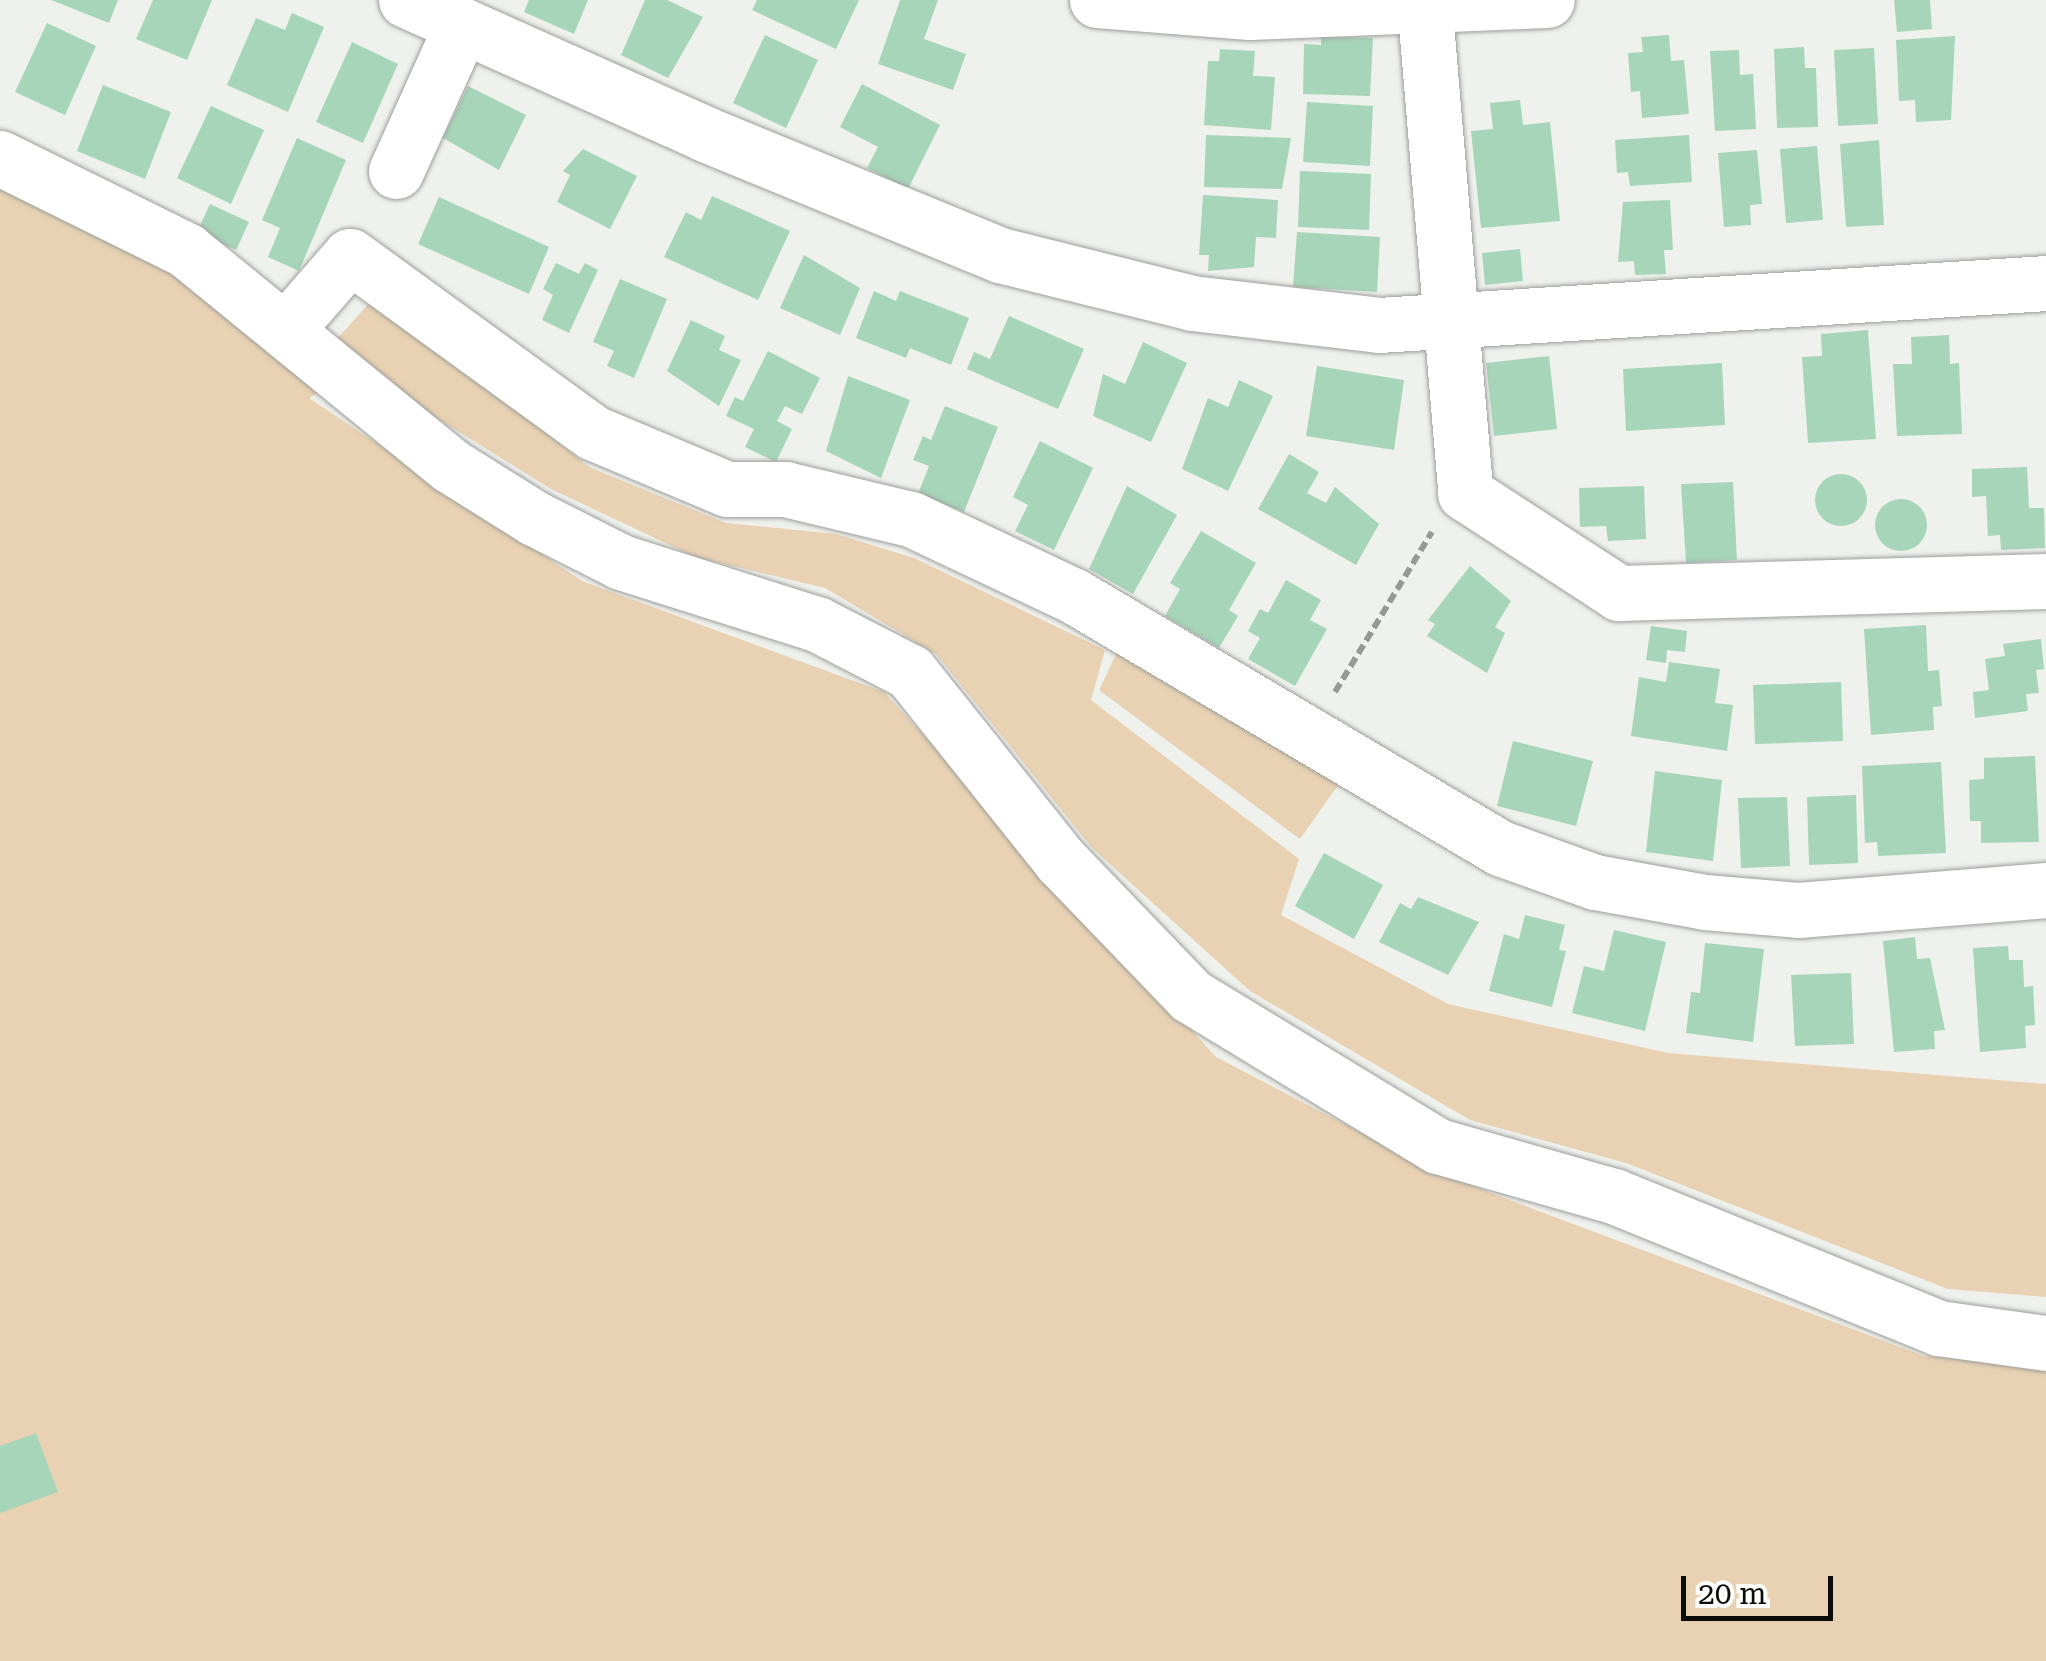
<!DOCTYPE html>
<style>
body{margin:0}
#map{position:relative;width:2046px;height:1661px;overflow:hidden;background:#eff1ed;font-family:"Roboto Serif",serif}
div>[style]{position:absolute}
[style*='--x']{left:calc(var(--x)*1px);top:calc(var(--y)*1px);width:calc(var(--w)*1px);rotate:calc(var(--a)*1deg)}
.green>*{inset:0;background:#e9d2b3}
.building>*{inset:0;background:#a7d5b9}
.round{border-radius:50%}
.path>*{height:6px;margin-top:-3px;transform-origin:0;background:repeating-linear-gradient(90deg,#989996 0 10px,transparent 0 15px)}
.roads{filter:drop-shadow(0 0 2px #9c9e9b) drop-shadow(0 0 2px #9c9e9b)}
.street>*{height:55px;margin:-27.5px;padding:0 27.5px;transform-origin:27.5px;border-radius:27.5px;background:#fff}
span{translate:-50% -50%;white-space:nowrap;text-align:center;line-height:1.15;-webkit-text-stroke:9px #fcfefb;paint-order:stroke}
.scale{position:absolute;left:1681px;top:1576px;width:152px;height:45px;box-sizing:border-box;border:5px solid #0c0d0b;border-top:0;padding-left:12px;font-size:30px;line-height:35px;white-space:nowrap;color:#0c0d0b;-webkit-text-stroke:8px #fcfefb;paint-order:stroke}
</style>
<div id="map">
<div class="green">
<i style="clip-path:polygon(0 186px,163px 265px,311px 368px,372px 300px,591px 468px,726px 523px,836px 534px,914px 558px,1105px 650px,1091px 700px,1299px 859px,1281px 915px,1448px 1004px,1668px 1053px,2046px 1084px,2046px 1297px,1948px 1289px,1626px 1163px,1470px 1120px,1250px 991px,1091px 847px,936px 654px,825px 588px,695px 557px,551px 489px,359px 370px,309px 398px,582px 581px,884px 692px,1216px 1057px,1438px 1173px,1924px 1356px,2046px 1366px,2046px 1661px,0 1661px)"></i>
<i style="clip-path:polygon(1119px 648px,1343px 778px,1300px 839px,1099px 690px)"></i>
</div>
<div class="building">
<i style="clip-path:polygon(51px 0,118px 0,109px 23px)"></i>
<i style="clip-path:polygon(153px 0,212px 0,187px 60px,136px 39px)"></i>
<i style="clip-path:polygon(529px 0,588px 0,574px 34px,524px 12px)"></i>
<i style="clip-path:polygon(645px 0,667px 0,703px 17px,668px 78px,621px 55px)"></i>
<i style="clip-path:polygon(757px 0,859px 0,836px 49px,752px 10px)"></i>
<i style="clip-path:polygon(900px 0,938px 0,924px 39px,966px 54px,953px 90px,878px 64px)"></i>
<i style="clip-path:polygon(1894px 0,1930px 0,1932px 29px,1897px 32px)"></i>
<i style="clip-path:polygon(292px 13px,324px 27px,288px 112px,227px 85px,256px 18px,285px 30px)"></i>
<i style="clip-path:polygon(47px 23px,96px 46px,65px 115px,15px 92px)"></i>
<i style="clip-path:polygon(765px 35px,818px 60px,786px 128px,733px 103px)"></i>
<i style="clip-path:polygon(1669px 35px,1671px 61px,1684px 60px,1689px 114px,1642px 118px,1640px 91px,1631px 92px,1628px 53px,1643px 52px,1641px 37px)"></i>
<i style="clip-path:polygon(1955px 36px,1951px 120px,1916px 122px,1915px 100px,1899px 101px,1896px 40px)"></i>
<i style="clip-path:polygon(1321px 37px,1373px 38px,1370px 96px,1303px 94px,1304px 44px,1321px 45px)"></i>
<i style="clip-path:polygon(352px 42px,398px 64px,363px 143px,316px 122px)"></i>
<i style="clip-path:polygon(1804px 47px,1805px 68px,1816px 68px,1818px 127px,1777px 128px,1774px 49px)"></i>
<i style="clip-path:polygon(1874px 48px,1878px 124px,1838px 126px,1834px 50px)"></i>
<i style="clip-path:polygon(1220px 49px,1255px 51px,1253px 76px,1275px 77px,1271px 130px,1204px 125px,1208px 61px,1219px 61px)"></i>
<i style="clip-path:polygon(1739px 50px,1740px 75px,1753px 74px,1756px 129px,1715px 131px,1710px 51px)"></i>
<i style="clip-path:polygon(862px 84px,940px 125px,908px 189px,867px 168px,878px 147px,840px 127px)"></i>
<i style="clip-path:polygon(103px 85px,171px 112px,145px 179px,77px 151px)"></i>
<i style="clip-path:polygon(468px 86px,526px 115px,499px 170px,443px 138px)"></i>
<i style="clip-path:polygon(1520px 100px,1523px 125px,1550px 122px,1560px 221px,1481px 228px,1471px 131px,1493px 129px,1490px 103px)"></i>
<i style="clip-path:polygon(1307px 102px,1373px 106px,1370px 166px,1303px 162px)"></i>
<i style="clip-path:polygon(211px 106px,264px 130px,231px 204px,177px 178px)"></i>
<i style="clip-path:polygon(1206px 135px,1291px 138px,1282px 189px,1204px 187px)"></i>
<i style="clip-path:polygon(1689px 135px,1692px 182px,1630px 186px,1628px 172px,1617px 173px,1615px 140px)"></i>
<i style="clip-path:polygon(297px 138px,346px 160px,299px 271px,268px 257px,280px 228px,262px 220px)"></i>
<i style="clip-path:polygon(1879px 140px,1884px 225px,1846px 227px,1840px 144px)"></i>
<i style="clip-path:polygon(1817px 146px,1823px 220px,1786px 223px,1780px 149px)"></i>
<i style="clip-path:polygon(583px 149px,637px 176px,610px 229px,557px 202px,570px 175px,563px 171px)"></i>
<i style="clip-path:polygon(1757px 150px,1762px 204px,1750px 205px,1751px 225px,1724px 227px,1718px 153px)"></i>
<i style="clip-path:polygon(1300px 171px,1371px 174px,1369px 230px,1298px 227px)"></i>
<i style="clip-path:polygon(1203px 195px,1278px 200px,1276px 238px,1256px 237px,1254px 267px,1208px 271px,1209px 255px,1199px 255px)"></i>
<i style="clip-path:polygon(712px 196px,790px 231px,758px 300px,664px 257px,686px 212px,701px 220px)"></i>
<i style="clip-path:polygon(439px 197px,549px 247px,529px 294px,418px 244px)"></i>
<i style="clip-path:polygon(1670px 200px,1673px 250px,1664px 250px,1666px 274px,1635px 275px,1634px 261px,1618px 262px,1623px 202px)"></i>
<i style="clip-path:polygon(210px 204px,249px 222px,236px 250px,197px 232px)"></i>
<i style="clip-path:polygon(1297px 232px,1380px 237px,1377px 292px,1293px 287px)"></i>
<i style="clip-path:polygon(1520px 249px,1523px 281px,1485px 285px,1482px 253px)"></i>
<i style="clip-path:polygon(804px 255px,860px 288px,840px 335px,780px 308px)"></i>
<i style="clip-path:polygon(556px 263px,579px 274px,585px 263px,598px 270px,569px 333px,542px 320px,553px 295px,543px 289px)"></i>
<i style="clip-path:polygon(620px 279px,667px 299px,634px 378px,607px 366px,614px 351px,593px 342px)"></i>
<i style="clip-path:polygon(874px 291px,896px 301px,900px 291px,969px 318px,951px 365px,910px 348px,906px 358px,856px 338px)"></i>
<i style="clip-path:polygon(1009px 316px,1084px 349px,1058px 409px,967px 369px,974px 352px,990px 359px)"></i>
<i style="clip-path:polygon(691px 320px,725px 336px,719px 350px,741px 360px,719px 406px,667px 371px)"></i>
<i style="clip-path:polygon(1868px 330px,1876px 439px,1808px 443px,1802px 357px,1822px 356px,1821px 334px)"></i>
<i style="clip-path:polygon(1949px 335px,1950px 364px,1959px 363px,1962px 434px,1897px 436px,1893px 364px,1912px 364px,1911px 337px)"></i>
<i style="clip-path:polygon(1143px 342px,1187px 363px,1151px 442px,1093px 416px,1103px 374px,1125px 384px)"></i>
<i style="clip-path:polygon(768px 351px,820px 378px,802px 414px,785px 406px,777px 421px,792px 429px,776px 462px,745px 447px,754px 429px,726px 416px,735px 397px,743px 401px)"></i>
<i style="clip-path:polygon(1549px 356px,1557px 429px,1494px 436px,1486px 363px)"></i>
<i style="clip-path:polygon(1722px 363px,1725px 425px,1626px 431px,1623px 369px)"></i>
<i style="clip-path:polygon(1317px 366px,1404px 380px,1394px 450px,1306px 436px)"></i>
<i style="clip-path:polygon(848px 376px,910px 400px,881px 478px,826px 451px)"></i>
<i style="clip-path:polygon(1239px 380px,1273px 396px,1228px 491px,1182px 469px,1208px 398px,1228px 407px)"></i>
<i style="clip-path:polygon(945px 406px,998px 427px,964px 512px,918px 494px,929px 466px,913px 460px,923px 436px,931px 440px)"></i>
<i style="clip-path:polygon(1040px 441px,1093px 468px,1054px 550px,1015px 531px,1028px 505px,1013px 497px)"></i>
<i style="clip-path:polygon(1289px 454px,1319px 472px,1307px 493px,1326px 503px,1335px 487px,1379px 524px,1356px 565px,1258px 509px)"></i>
<i style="clip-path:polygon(2027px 467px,2029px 508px,2044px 508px,2045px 548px,2001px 550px,2000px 535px,1988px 536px,1986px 496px,1972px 497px,1972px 469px)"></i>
<i class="round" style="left:1815px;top:474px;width:52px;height:52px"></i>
<i style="clip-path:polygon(1733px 482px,1737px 560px,1686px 563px,1681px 484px)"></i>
<i style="clip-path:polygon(1127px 486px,1177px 515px,1133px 594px,1089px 569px)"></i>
<i style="clip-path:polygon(1644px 486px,1646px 539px,1608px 541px,1606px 526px,1580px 527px,1579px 488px)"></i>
<i class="round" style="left:1875px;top:499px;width:52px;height:52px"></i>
<i style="clip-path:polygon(1201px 531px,1256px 563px,1229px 610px,1238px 616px,1219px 648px,1165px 616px,1180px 589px,1170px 583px)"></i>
<i style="clip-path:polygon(1470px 566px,1511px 601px,1495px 627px,1505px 633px,1487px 673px,1427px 636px,1435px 624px,1428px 620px)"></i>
<i style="clip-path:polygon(1286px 580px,1321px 600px,1310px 620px,1327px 629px,1295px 686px,1248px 659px,1260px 638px,1248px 631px,1260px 609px,1268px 613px)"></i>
<i style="clip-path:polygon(1926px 625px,1928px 671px,1939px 670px,1942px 706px,1933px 707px,1934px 730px,1871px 735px,1864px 629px)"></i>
<i style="clip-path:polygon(1651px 626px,1687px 631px,1685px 652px,1667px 650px,1666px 663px,1646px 660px)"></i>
<i style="clip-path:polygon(2041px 639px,2044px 669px,2036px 670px,2039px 693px,2026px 694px,2028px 711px,1975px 718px,1973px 692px,1989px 690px,1985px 659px,2005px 656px,2003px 644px)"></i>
<i style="clip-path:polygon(1669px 662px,1720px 669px,1715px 703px,1733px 705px,1727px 751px,1631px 736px,1639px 677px,1666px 682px)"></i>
<i style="clip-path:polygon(1841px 682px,1843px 741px,1755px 744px,1753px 685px)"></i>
<i style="clip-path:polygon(1513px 741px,1593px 761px,1576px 826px,1497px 806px)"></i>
<i style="clip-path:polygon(2035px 756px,2039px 842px,1981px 843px,1981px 821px,1970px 821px,1969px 780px,1984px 779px,1984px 758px)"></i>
<i style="clip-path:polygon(1941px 762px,1946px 853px,1878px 856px,1877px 842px,1865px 843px,1862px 766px)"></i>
<i style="clip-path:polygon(1655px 771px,1722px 780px,1713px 861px,1646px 852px)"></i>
<i style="clip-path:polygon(1856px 795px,1858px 863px,1809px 865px,1807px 797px)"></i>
<i style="clip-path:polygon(1787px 797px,1790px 866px,1741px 868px,1738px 798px)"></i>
<i style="clip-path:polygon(1324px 853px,1383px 885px,1354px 939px,1295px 906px)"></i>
<i style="clip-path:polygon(1418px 897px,1479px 922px,1448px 975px,1379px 942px,1400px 903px,1411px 909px)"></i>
<i style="clip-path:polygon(1525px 915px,1565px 925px,1559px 950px,1566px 951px,1552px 1007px,1489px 991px,1504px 934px,1519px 939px)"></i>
<i style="clip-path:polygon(1614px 930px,1666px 942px,1645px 1031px,1572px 1013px,1584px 966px,1604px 971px)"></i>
<i style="clip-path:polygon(1915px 937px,1917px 959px,1930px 958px,1945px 1030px,1934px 1031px,1935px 1049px,1894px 1052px,1883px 941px)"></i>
<i style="clip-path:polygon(1705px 943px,1764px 949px,1753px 1042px,1686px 1033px,1691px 992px,1700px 993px)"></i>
<i style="clip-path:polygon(2008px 946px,2009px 960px,2023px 960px,2024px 987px,2033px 986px,2035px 1025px,2025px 1026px,2026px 1048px,1980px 1052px,1973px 948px)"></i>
<i style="clip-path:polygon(1851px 973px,1854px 1044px,1795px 1046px,1791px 975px)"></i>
<i style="clip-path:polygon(36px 1433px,58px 1492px,0 1513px,0 1446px)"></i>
</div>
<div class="path">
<i style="--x:1335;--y:692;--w:187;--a:-58.8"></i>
</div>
<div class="roads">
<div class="street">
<i style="--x:406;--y:0;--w:328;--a:24.1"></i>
<i style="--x:705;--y:134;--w:319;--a:22.3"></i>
<i style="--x:1000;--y:255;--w:198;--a:14"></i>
<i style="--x:1192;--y:303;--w:188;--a:6.7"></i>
<i style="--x:1379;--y:325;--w:668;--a:-3.6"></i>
<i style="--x:1097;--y:0;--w:153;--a:4.5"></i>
<i style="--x:1250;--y:12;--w:297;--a:-2.3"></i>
<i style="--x:1424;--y:0;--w:495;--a:85.2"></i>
<i style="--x:1465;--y:493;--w:184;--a:33"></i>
<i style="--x:1619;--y:593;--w:427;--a:-1.6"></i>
<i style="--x:0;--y:158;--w:208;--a:26.3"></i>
<i style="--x:186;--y:250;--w:342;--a:39.2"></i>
<i style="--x:451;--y:466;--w:98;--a:32.1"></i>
<i style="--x:534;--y:518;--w:97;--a:26.8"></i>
<i style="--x:621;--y:562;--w:206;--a:17.6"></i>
<i style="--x:817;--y:624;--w:105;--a:27.3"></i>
<i style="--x:910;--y:672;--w:242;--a:51.4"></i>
<i style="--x:1061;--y:861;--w:187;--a:46.1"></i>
<i style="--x:1191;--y:996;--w:289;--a:31.3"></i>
<i style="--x:1438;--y:1146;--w:183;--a:15.9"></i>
<i style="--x:1614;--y:1196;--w:351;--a:22.1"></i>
<i style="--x:1939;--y:1328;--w:108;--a:8"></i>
<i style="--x:396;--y:171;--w:160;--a:-65.7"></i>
<i style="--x:288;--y:327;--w:94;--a:-48.9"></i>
<i style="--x:350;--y:256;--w:301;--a:36"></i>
<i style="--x:594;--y:433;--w:144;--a:22.8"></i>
<i style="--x:727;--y:489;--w:58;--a:0"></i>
<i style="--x:785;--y:489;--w:130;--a:13.4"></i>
<i style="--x:911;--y:519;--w:180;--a:25.3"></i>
<i style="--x:1074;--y:596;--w:495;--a:30.6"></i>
<i style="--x:1500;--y:848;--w:101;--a:19.7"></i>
<i style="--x:1595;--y:882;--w:112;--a:10.3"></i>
<i style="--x:1705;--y:902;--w:93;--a:4.9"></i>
<i style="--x:1798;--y:910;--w:249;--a:-4.6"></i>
</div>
</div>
<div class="scale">20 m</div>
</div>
